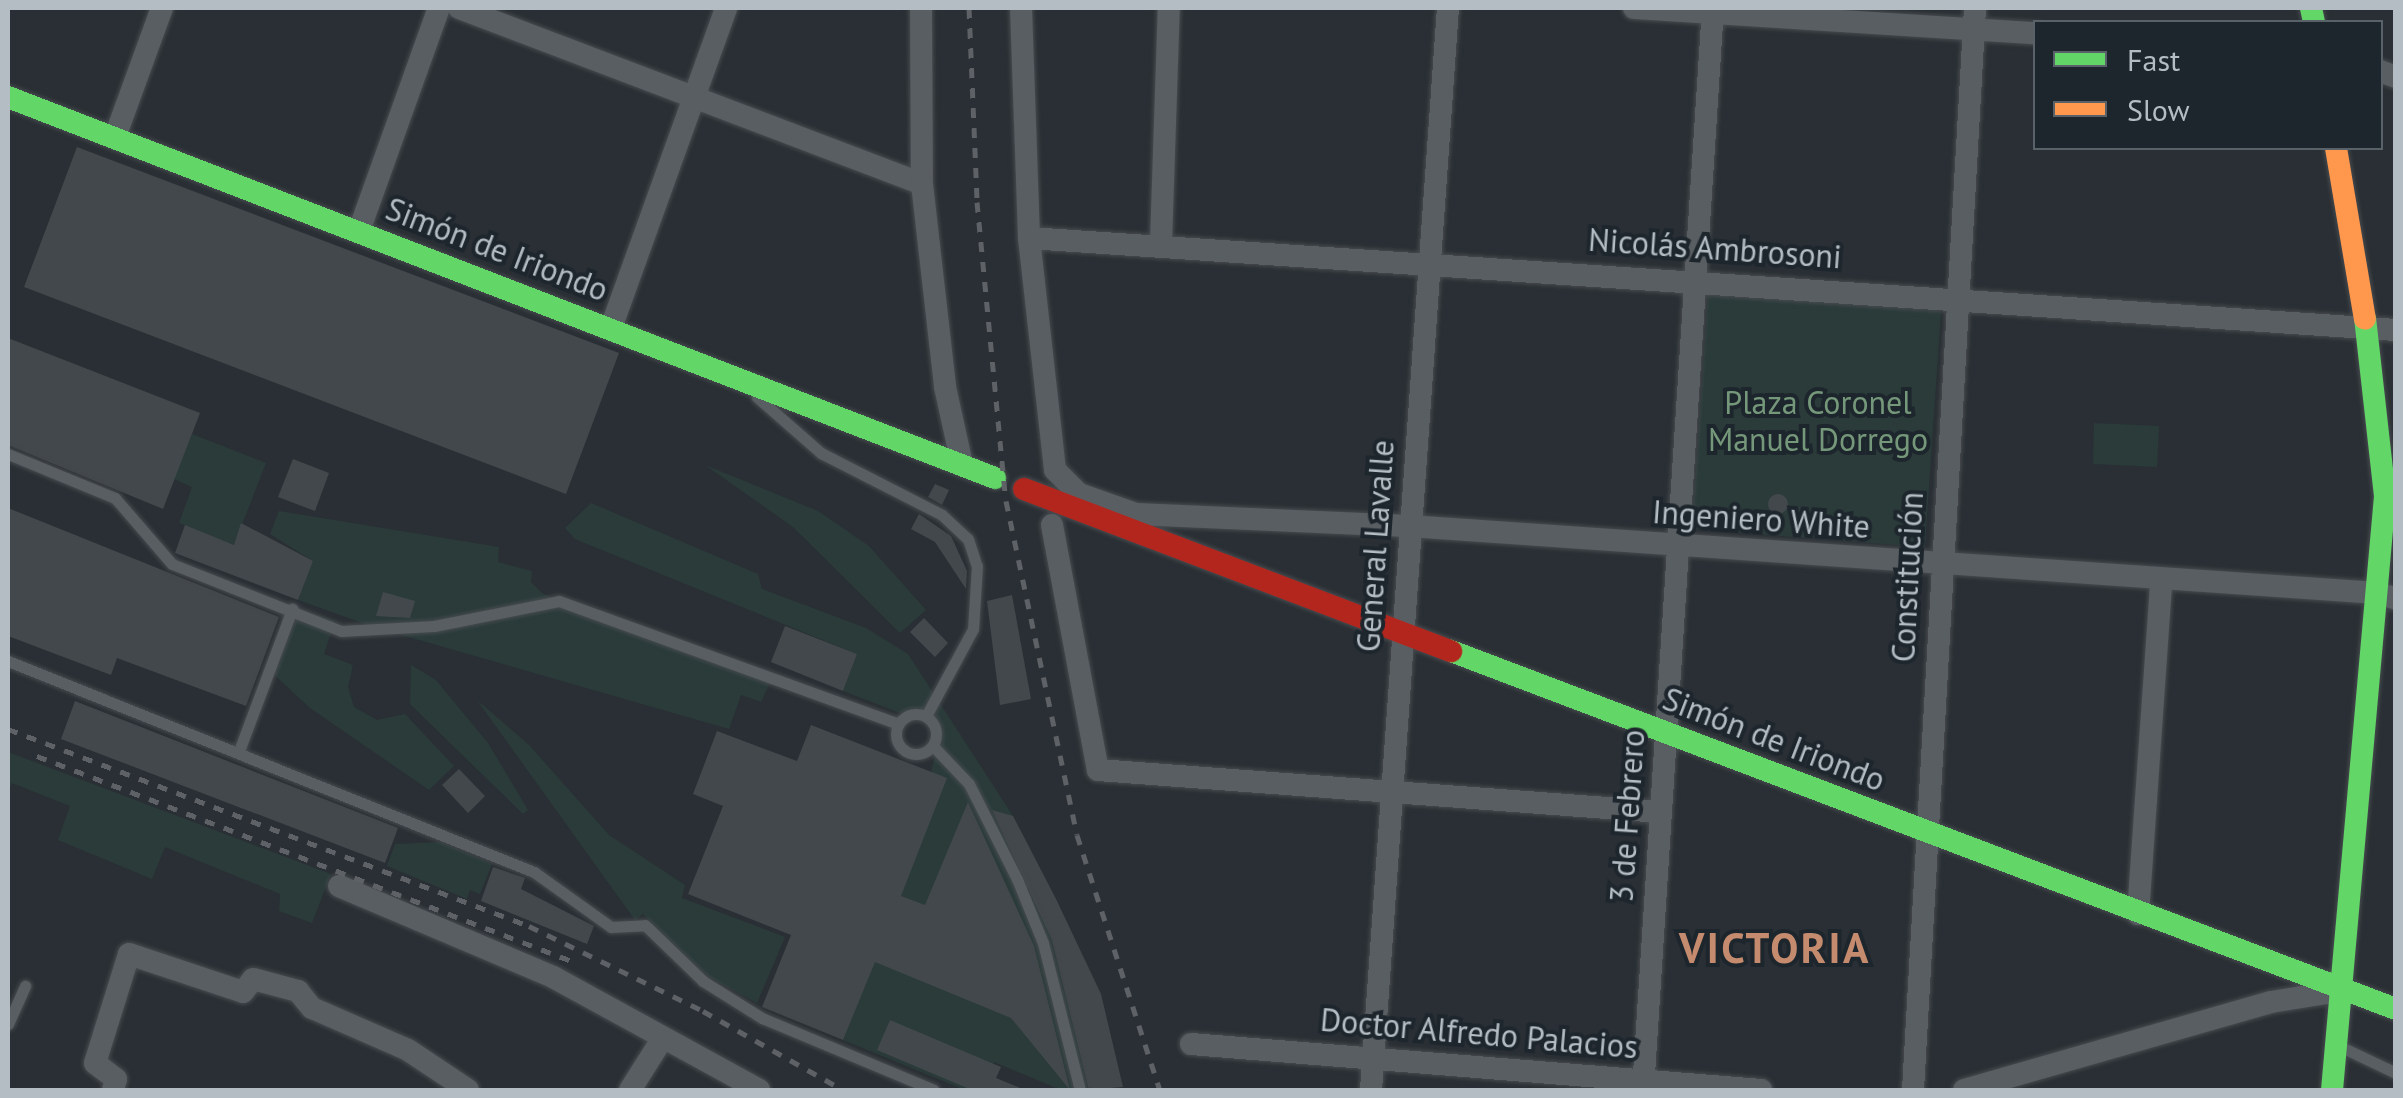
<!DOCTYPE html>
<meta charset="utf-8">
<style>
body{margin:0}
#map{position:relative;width:2403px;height:1098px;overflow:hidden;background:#292f34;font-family:"PT Sans",sans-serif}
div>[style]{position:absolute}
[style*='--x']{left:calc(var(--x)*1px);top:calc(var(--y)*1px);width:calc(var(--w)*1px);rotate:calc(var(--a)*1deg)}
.green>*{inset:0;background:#2a3b3a}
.building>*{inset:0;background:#43484c}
.round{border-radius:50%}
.roads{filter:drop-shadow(0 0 2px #474b4f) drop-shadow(0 0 2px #474b4f)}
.lane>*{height:11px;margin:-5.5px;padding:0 5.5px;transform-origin:5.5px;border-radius:5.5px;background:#595e62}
.lane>.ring{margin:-5.5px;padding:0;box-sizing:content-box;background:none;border:11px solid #595e62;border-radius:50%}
.street>*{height:22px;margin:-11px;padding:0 11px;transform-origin:11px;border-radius:11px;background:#595e62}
.fast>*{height:22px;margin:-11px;padding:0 11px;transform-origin:11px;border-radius:11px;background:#63d668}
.slow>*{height:22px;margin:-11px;padding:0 11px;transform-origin:11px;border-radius:11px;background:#ff974d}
.jam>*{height:22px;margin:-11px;padding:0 11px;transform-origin:11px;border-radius:11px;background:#b3261e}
.rail>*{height:5px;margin-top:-2.5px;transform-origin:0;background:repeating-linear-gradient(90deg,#5e6166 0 10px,transparent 0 20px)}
span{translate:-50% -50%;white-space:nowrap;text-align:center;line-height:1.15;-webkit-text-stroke:8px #1e262d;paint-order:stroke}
.street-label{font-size:32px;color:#b4bcc4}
.park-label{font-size:32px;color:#75977a}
.district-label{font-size:42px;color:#c58b6e;font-weight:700;letter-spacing:2.5px}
.frame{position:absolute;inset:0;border:10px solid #b4bcc4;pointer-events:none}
.legend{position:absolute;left:2033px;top:20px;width:350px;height:130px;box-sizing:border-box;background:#1e262d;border:2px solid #5a6269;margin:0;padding:12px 18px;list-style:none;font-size:30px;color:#b4bcc4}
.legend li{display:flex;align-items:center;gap:20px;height:50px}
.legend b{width:50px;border:2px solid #5a6269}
</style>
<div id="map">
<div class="green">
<i style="clip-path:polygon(1708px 293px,1941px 311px,1925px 547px,1692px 529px)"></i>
<i style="clip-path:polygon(2094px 423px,2159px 426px,2157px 467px,2093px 464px)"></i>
<i style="clip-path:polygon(192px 434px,266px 463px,234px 545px,179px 523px,192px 487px,174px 479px)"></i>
<i style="clip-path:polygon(705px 465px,818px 511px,869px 546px,926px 610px,900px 633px,793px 527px)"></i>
<i style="clip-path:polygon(591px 503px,758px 574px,762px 589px,866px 628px,908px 654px,1013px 816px,1056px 899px,1092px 984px,1097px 1087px,1061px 1090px,994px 1062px,982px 1090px,965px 1090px,843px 1040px,907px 879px,941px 728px,924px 709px,900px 713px,843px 691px,857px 654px,575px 539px,565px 528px)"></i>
<i style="clip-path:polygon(279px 511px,499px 547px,498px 562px,532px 571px,531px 582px,543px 594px,773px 676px,761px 702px,741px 695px,729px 729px,374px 627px,298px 600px,313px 561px,270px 534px)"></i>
<i style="clip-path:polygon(290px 605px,335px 621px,324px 654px,353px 665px,348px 687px,354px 707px,377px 720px,405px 714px,454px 766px,429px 790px,310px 708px,266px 667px)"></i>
<i style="clip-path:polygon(411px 665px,436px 680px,488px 743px,528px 810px,523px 814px,410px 704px)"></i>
<i style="clip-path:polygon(477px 700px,529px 745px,609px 835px,685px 885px,682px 898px,785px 937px,757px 1003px,707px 976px,643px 914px,635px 920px)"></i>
<i style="clip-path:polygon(8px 752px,331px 874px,312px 923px,279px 911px,280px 894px,165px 847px,152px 879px,58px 840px,70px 806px,12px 783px,8px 791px)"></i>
<i style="clip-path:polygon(441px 842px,492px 864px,480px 894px,470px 890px,467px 899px,387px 866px,395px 844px)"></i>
</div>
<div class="building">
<i style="clip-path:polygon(77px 147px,619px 353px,566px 494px,24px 287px)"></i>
<i style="clip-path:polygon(8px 338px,200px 413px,163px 509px,8px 445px)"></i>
<i style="clip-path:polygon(293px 459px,329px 473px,315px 511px,278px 497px)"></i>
<i style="clip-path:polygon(935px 484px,949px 490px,942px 505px,928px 497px)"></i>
<i class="round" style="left:1768px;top:494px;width:20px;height:20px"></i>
<i style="clip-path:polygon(8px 508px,279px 617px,246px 706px,117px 658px,111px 675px,8px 636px)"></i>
<i style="clip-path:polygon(919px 514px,951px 536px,967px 571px,966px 589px,935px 542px,911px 529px)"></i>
<i style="clip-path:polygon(241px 523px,313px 561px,298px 600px,175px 553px,185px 525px,234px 545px)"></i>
<i style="clip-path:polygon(383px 592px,415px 601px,410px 618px,376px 616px)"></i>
<i style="clip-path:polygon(1012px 595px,1031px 699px,1000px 705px,987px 601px)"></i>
<i style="clip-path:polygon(924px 618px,948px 643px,935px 657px,910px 632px)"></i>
<i style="clip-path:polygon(785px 626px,857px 654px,843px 691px,771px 662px)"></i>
<i style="clip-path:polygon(75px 701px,398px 828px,385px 863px,61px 739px)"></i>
<i style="clip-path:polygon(811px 725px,947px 778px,901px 896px,925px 905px,968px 802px,1034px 946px,1070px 1090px,1011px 1018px,875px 962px,843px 1040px,762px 1007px,791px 935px,688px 894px,723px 806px,693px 794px,717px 731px,797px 761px)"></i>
<i style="clip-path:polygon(459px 769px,485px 796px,468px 813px,442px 785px)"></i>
<i style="clip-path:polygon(992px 810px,1013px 816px,1056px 899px,1101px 994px,1123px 1087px,1089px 1090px,1052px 940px)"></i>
<i style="clip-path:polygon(493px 867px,525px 878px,521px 889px,594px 926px,587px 944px,481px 901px)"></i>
<i style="clip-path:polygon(890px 1020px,1001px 1067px,996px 1078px,1025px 1090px,972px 1090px,877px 1050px)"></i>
</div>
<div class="roads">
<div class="lane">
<i style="--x:757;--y:397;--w:85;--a:41.2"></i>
<i style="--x:821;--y:453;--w:136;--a:27.1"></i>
<i style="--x:942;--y:515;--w:35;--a:43"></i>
<i style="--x:968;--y:539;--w:28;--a:72"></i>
<i style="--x:977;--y:566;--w:63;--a:93.6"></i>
<i style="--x:973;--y:629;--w:99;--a:118.4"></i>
<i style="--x:8;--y:454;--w:116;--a:22.4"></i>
<i style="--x:115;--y:498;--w:87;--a:49.2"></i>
<i style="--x:172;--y:564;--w:182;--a:21.6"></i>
<i style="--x:341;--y:631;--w:93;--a:-3.1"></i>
<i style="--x:434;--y:626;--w:127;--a:-11.3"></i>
<i style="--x:559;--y:601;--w:361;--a:19.9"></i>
<i style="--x:8;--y:661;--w:567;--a:21.86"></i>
<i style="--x:534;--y:872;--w:95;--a:35.5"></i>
<i style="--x:611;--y:927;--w:34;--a:-3"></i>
<i style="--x:645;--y:925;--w:81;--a:44"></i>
<i style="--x:703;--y:981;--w:70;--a:32.1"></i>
<i style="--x:762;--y:1018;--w:186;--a:22.7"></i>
<i class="ring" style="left:896px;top:714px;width:29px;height:29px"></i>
<i style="--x:933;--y:746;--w:52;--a:46.5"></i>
<i style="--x:969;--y:784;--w:106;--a:63.2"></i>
<i style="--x:1017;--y:879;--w:69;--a:67.9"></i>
<i style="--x:1043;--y:943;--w:152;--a:75.9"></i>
<i style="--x:239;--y:751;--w:152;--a:-69.5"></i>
<i style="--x:8;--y:1024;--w:42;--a:-65.9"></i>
<i style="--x:2337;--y:1045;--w:65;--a:25.4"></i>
</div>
<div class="street">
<i style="--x:459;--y:8;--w:495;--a:20.8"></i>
<i style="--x:921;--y:8;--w:176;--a:89.7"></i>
<i style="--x:922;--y:184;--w:204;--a:83.5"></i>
<i style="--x:945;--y:387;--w:79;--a:77.6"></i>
<i style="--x:1021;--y:8;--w:230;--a:88"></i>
<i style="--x:1029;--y:238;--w:233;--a:83.6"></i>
<i style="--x:1055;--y:470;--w:34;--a:45"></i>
<i style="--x:1079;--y:494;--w:60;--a:19.3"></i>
<i style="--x:1136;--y:514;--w:273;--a:2.5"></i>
<i style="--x:1409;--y:526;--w:971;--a:3.96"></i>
<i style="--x:2378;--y:593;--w:19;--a:18"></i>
<i style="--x:1634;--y:8;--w:403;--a:3.6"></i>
<i style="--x:2380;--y:71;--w:17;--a:21"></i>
<i style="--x:115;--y:137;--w:137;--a:-70"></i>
<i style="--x:359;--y:231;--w:237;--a:-70.3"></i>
<i style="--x:1029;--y:238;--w:1370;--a:3.85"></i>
<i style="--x:1161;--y:243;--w:235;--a:-88.1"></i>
<i style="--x:611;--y:328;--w:340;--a:-70.2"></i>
<i style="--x:1052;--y:525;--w:249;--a:79.4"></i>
<i style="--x:1098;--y:770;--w:564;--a:4.27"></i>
<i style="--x:339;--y:886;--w:233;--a:23"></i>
<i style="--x:553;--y:977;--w:235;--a:28.7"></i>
<i style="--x:2138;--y:914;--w:333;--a:-86"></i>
<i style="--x:1191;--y:1044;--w:572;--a:4.61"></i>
<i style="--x:113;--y:1090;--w:11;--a:-75"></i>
<i style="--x:116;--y:1079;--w:26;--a:-143"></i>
<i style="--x:95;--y:1063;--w:114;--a:-72.7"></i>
<i style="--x:129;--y:954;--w:120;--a:18.4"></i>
<i style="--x:243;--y:992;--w:16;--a:-52"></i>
<i style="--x:253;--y:979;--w:47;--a:14.9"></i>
<i style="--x:298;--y:991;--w:22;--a:51"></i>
<i style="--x:312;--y:1008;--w:105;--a:23.6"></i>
<i style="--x:408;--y:1050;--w:72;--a:33.7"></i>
<i style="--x:630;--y:1090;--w:58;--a:-57.7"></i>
<i style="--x:1371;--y:1090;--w:1085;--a:-85.93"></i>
<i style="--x:1643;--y:1090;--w:1084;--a:-86.3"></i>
<i style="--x:1913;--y:1090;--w:1084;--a:-86.72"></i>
<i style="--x:1964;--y:1090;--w:319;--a:-16"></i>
<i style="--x:2271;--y:1002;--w:74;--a:-9.3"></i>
</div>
<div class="fast">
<i style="--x:2311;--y:8;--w:14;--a:78"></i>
<i style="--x:8;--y:97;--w:1058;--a:21.11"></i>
<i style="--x:1451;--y:651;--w:1011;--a:20.75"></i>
<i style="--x:2332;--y:1090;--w:596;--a:-84.9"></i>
<i style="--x:2385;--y:496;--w:178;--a:-96.4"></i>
</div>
<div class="slow">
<i style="--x:2336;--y:148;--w:173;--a:80.4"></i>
</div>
<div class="jam">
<i style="--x:1024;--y:489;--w:457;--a:20.8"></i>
</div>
</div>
<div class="rail">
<i style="--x:969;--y:8;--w:194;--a:87.6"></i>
<i style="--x:977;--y:202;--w:300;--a:84.5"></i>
<i style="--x:1006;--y:501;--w:341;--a:78"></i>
<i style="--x:1077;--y:835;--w:268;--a:72"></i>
<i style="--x:8;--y:729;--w:557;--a:20.71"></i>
<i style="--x:529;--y:926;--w:194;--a:26"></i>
<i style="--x:703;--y:1011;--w:161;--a:29.4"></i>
<i style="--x:37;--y:756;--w:570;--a:20.98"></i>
</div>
<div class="street-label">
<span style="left:1715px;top:248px;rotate:4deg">Nicolás Ambrosoni</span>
<span style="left:497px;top:249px;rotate:21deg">Simón de Iriondo</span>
<span style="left:1761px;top:519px;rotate:4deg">Ingeniero White</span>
<span style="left:1375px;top:546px;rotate:-86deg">General Lavalle</span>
<span style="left:1907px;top:577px;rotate:-87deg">Constitución</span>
<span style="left:1774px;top:739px;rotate:21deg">Simón de Iriondo</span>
<span style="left:1627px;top:816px;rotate:-86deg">3 de Febrero</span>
<span style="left:1479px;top:1033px;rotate:5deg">Doctor Alfredo Palacios</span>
</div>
<div class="park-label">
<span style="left:1818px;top:421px">Plaza Coronel<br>Manuel Dorrego</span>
</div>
<div class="district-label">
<span style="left:1775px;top:948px">VICTORIA</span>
</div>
<div class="frame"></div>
<ul class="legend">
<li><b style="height:12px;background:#63d668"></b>Fast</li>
<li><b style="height:12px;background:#ff974d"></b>Slow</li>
</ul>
</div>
